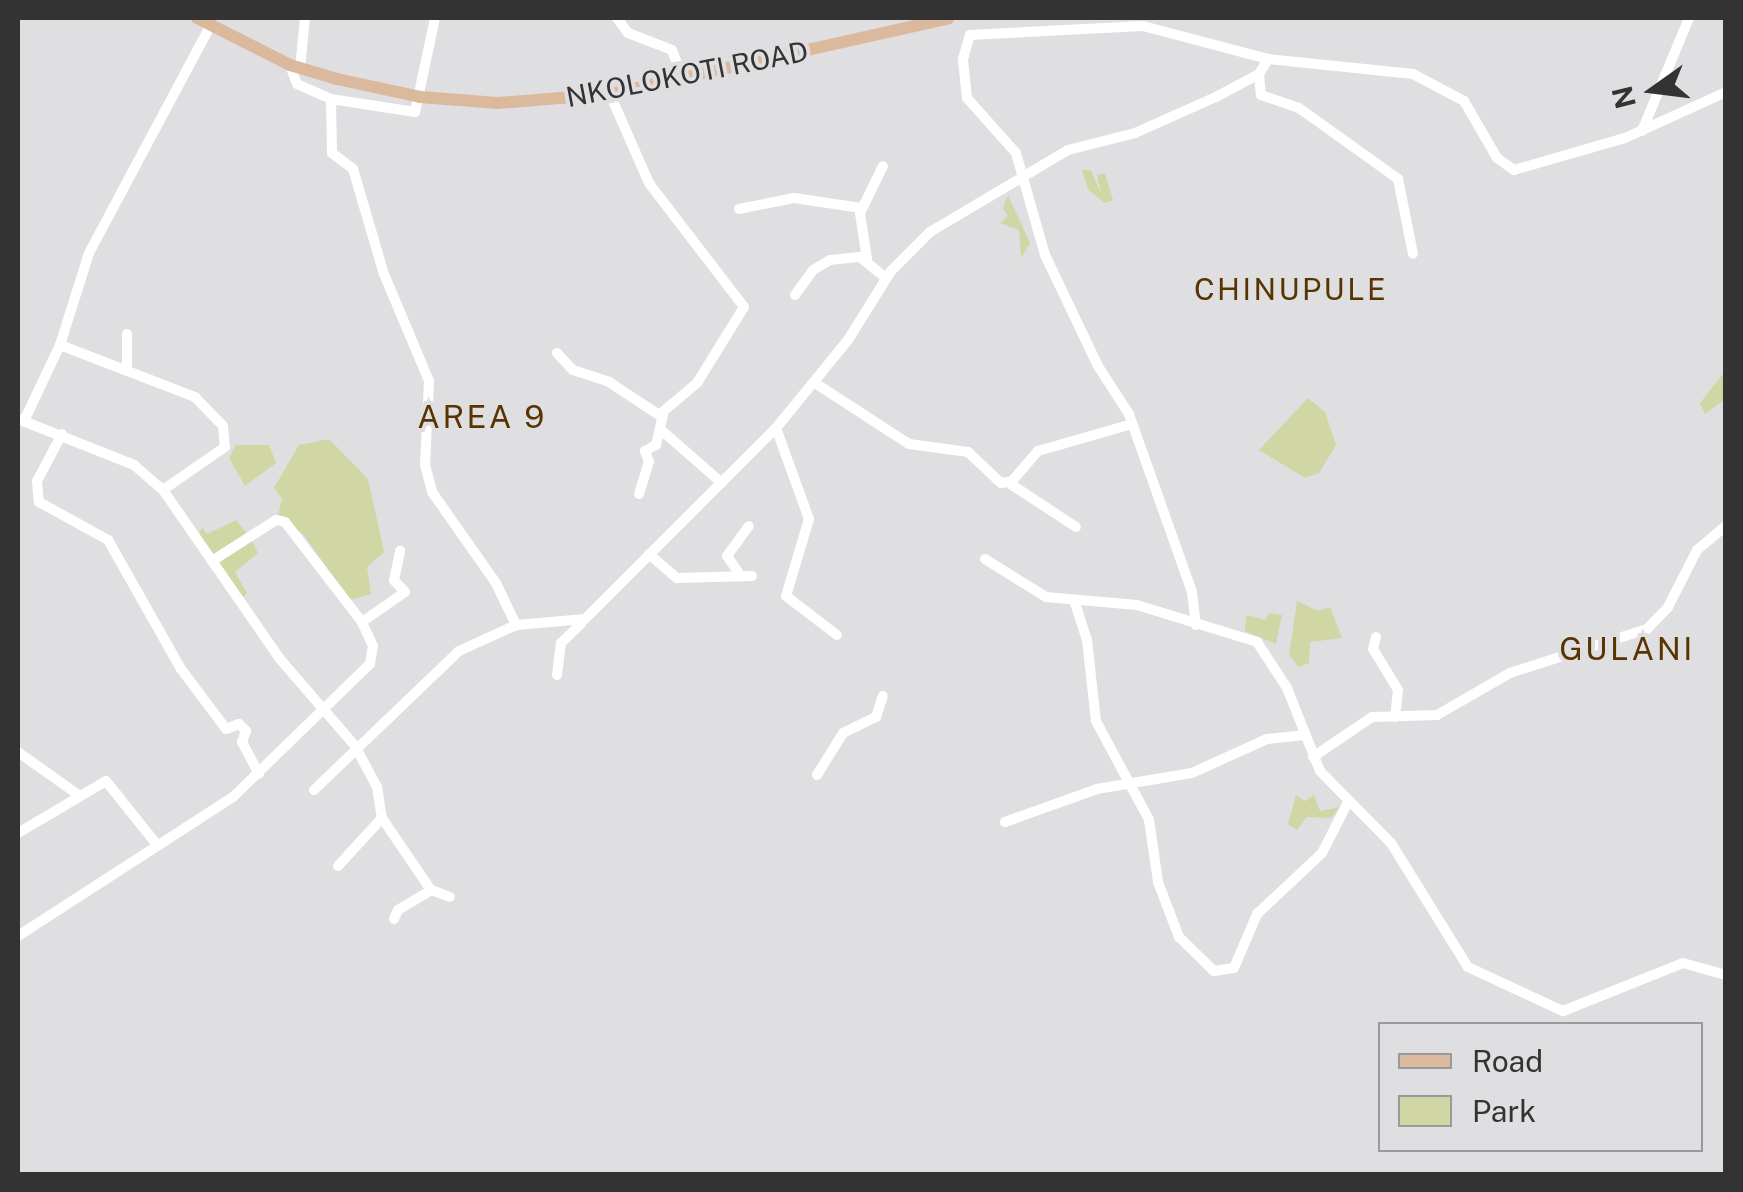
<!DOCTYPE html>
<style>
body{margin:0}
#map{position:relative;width:1743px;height:1192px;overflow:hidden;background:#dfdfe2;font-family:"Public Sans",sans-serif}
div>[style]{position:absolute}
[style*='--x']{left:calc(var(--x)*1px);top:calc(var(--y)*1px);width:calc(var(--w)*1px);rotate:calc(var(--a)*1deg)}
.green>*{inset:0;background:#d0d6a4}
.minor>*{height:10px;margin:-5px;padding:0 5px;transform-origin:5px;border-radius:5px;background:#fff}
.major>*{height:12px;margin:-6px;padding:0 6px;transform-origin:6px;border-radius:6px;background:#dab99c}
span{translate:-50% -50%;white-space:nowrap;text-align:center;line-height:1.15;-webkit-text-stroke:8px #dfdfe2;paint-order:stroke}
.street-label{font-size:28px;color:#333334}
.neighbourhood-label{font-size:30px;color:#573400;letter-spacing:2.5px}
.quarter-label{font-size:32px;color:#573400;letter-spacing:2.5px}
.frame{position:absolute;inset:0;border:20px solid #333334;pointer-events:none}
.legend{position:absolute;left:1378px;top:1022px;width:325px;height:130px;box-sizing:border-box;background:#dfdfe2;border:2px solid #9a9a9c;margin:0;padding:12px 18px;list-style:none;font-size:30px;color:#333334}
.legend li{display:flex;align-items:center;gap:20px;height:50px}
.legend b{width:50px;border:2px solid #9a9a9c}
.north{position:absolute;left:1603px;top:40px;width:100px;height:100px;-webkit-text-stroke:8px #dfdfe2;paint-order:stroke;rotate:256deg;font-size:28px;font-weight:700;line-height:40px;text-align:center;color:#333334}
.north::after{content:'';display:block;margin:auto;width:35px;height:45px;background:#333334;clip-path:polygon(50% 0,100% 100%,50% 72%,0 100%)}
</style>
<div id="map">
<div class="green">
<i style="clip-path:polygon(1082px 170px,1091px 170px,1101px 194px,1097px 175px,1105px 173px,1113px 200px,1105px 203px,1088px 190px)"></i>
<i style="clip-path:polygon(1008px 195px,1030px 243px,1021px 258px,1019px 230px,1000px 223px,1008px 216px,1003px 208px)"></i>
<i style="clip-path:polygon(1725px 371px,1724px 400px,1705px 414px,1700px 403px)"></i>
<i style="clip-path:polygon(1308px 398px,1325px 412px,1336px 445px,1319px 473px,1305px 478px,1259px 450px)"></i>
<i style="clip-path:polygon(329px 439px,368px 479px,384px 552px,367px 567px,371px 594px,350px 600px,303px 534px,278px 516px,282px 499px,274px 488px,299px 445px)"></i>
<i style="clip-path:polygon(236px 445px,269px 445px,276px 463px,245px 486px,229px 458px)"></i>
<i style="clip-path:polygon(236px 520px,247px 534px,213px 557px,199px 536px,202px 527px,207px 534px)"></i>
<i style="clip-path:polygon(251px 539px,258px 553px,235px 572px,247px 593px,242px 599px,217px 562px)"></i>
<i style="clip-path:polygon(1297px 601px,1318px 611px,1330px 607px,1342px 638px,1310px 642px,1309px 663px,1299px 667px,1289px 655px)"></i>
<i style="clip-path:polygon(1269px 613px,1282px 615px,1276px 644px,1245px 631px,1246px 615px,1265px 620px)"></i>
<i style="clip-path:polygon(1296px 795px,1305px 801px,1314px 795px,1320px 811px,1340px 807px,1331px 818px,1307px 817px,1297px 830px,1288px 824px)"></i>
</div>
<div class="minor">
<i style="--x:617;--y:18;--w:19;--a:54"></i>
<i style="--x:628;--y:33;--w:47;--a:21.1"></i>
<i style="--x:672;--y:50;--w:30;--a:69"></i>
<i style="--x:290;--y:65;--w:20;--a:70"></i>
<i style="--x:297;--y:84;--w:37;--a:24"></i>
<i style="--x:331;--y:99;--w:85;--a:8.8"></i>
<i style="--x:415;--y:112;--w:96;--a:-78"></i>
<i style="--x:300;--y:68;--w:50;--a:-84.3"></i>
<i style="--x:1259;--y:74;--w:21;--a:85"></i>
<i style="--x:1261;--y:95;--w:40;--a:18.9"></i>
<i style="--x:1299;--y:108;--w:122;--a:35.6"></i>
<i style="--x:1398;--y:179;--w:76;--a:78.7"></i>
<i style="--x:331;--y:99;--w:54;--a:88.9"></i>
<i style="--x:332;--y:153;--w:26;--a:37"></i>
<i style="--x:353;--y:169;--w:109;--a:73.6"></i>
<i style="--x:384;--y:274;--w:116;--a:67.2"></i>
<i style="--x:429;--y:381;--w:84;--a:92.7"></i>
<i style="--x:425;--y:465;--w:28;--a:75"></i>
<i style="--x:432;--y:492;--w:111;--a:54.9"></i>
<i style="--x:496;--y:583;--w:47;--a:64.5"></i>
<i style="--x:1642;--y:131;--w:122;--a:-67.4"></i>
<i style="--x:739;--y:209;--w:56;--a:-11.3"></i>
<i style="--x:794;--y:198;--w:68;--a:8.5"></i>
<i style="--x:867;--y:259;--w:47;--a:-98.7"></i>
<i style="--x:860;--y:213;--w:52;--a:-63.9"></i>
<i style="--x:795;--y:295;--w:31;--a:-54"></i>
<i style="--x:813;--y:270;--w:20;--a:-30"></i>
<i style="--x:830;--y:260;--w:30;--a:-6"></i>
<i style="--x:860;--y:257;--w:33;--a:39"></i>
<i style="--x:127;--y:334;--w:37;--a:90"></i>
<i style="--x:60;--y:345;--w:145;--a:21.1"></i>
<i style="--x:195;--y:397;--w:40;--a:46"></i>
<i style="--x:223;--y:426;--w:21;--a:85"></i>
<i style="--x:225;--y:447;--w:75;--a:145.3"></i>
<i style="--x:557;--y:353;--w:23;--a:47"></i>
<i style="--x:573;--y:370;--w:38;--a:18"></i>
<i style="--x:609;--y:382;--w:60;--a:33.4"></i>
<i style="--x:659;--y:415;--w:50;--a:-40.1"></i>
<i style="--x:697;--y:383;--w:89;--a:-58.3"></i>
<i style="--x:744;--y:307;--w:156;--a:-127.5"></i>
<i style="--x:649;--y:183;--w:97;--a:-113.7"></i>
<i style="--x:815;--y:383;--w:112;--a:33"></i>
<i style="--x:909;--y:444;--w:60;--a:7.7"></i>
<i style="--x:968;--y:452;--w:45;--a:43.2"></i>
<i style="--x:1001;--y:483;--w:11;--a:-10"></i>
<i style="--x:1012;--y:481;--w:40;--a:-49"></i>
<i style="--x:1038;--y:451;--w:98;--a:-16"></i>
<i style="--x:18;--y:419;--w:125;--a:21.6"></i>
<i style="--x:134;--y:465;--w:38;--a:41"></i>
<i style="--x:163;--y:490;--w:206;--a:55.3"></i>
<i style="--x:280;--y:659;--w:115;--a:49.2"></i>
<i style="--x:355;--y:746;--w:47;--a:61.8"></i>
<i style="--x:377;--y:787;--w:31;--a:81"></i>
<i style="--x:382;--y:818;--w:65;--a:132.5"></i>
<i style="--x:24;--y:421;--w:84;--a:-64.7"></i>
<i style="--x:60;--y:345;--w:96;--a:-72.5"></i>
<i style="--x:89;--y:253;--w:257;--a:-61.9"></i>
<i style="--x:776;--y:428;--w:97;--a:70.1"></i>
<i style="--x:809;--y:519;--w:80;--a:106.6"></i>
<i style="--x:786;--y:596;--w:64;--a:37.4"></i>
<i style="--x:660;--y:429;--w:82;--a:41.1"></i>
<i style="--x:62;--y:434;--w:53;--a:118"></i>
<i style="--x:37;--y:481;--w:21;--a:85"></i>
<i style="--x:39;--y:502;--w:79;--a:28.8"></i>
<i style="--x:108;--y:540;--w:148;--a:60.5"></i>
<i style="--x:181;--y:669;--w:75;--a:53.1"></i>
<i style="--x:226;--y:729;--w:14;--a:-21"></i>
<i style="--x:239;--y:724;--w:10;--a:45"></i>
<i style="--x:246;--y:731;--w:12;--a:110"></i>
<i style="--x:242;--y:742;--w:36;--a:62"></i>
<i style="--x:1009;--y:483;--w:80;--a:33.3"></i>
<i style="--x:639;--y:494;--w:34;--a:-73"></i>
<i style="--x:649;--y:462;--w:12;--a:-110"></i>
<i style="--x:645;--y:451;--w:13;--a:-29"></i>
<i style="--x:656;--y:445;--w:32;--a:-77"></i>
<i style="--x:649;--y:554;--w:37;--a:41"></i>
<i style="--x:677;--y:578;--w:75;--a:-1.5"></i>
<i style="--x:985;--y:559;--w:72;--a:31.9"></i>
<i style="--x:1046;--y:597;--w:91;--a:5"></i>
<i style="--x:1137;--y:605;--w:126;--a:17.1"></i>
<i style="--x:1257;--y:642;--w:55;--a:56.9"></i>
<i style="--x:1287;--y:688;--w:89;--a:68.3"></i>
<i style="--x:1320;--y:771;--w:101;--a:45.4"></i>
<i style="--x:1391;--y:843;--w:146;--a:58.2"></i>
<i style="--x:1468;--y:967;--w:105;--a:24.9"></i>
<i style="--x:1563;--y:1011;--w:129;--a:-21.8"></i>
<i style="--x:1683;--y:963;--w:45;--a:15.6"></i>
<i style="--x:740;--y:575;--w:23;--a:-124"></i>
<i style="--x:727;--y:556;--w:37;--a:-54"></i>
<i style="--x:1074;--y:600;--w:42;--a:72"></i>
<i style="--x:1087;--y:640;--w:81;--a:83.7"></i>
<i style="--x:1096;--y:721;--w:112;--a:61.8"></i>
<i style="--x:1149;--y:820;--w:63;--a:81.7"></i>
<i style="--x:1158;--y:882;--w:59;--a:69.1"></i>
<i style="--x:1179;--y:937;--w:49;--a:44.2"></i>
<i style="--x:1214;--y:971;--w:20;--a:-9"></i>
<i style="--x:1234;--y:968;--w:59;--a:-66.9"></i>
<i style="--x:1257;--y:914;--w:89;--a:-43.2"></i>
<i style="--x:1322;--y:853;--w:55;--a:-63"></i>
<i style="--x:362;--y:622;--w:52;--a:-34.9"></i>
<i style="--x:405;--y:592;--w:16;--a:-133"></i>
<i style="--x:394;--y:580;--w:30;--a:-78"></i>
<i style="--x:1196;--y:625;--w:33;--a:-97"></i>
<i style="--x:1192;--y:592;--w:189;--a:-109.5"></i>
<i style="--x:1129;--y:414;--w:57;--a:-122.9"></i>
<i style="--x:1098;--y:366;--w:123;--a:-115.5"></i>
<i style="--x:1045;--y:255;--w:106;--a:-105.9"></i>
<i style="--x:1016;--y:153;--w:74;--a:-131.7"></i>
<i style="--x:967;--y:98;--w:39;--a:-96"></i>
<i style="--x:963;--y:59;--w:25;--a:-74"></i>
<i style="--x:970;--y:35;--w:173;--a:-3"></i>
<i style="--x:1143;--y:26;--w:129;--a:14.8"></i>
<i style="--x:1268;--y:59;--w:146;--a:5.9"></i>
<i style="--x:1413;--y:74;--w:58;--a:27.9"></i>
<i style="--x:1464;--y:101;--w:66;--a:59.9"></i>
<i style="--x:1497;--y:158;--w:21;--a:35"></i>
<i style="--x:1514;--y:170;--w:116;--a:-16.1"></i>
<i style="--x:1625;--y:138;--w:111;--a:-24.5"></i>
<i style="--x:1376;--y:637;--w:12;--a:104"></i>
<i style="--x:1373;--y:649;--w:48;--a:58.6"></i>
<i style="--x:1398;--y:690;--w:27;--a:96"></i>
<i style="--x:557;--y:675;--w:32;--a:-83"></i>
<i style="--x:561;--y:643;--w:28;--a:-44"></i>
<i style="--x:18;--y:752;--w:76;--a:35.4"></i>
<i style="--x:1313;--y:757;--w:71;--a:-34.1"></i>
<i style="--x:1372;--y:717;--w:65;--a:-1.8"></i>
<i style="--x:1437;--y:715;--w:84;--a:-29.9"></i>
<i style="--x:1510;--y:673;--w:144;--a:-17.8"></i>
<i style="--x:1647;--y:629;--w:30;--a:-46"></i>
<i style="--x:1668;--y:607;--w:64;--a:-63"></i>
<i style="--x:1697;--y:550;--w:38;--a:-40"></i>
<i style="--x:817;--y:775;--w:49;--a:-58.2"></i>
<i style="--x:843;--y:733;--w:37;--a:-26"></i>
<i style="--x:876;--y:717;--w:22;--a:-72"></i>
<i style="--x:314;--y:790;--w:201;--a:-43.8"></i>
<i style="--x:459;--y:651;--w:63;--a:-24.5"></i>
<i style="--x:516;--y:625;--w:69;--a:-5"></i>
<i style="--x:585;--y:619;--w:270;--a:-45"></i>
<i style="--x:776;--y:428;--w:114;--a:-50.7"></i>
<i style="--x:848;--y:340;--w:81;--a:-58.1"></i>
<i style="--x:891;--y:271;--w:55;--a:-45"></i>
<i style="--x:930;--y:232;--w:161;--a:-30.7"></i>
<i style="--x:1068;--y:150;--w:69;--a:-14.2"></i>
<i style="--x:1135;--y:133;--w:89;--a:-24"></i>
<i style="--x:1216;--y:97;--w:49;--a:-28.1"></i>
<i style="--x:1259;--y:74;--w:17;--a:-59"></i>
<i style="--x:382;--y:818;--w:87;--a:55.8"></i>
<i style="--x:1005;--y:822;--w:98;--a:-19.7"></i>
<i style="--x:1097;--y:789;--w:96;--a:-9.6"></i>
<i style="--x:1192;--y:773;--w:82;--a:-24.4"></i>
<i style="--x:1267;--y:739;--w:37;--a:-6"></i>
<i style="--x:18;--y:833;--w:102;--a:-30.6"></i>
<i style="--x:106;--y:781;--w:83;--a:51.3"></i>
<i style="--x:394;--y:919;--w:10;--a:-66"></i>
<i style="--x:398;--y:910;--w:39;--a:-31"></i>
<i style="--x:431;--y:890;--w:20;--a:20"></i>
<i style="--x:18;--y:936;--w:256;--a:-32.9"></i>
<i style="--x:233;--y:797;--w:191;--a:-44.2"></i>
<i style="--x:370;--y:664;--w:18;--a:-81"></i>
<i style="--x:373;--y:646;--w:26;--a:-115"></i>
<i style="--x:362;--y:622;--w:126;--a:-127.6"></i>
<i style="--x:285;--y:522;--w:9;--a:-167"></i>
<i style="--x:276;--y:520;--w:76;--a:147.4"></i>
</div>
<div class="major">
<i style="--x:197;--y:18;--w:104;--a:26.8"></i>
<i style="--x:290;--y:65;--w:49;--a:16.6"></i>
<i style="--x:337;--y:79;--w:85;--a:12.2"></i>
<i style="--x:420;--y:97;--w:78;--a:4.4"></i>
<i style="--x:498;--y:103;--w:112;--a:-4.6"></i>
<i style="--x:610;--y:94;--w:347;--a:-12.6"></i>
</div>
<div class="street-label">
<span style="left:687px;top:74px;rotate:-11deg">NKOLOKOTI ROAD</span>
</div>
<div class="neighbourhood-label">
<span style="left:1291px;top:289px">CHINUPULE</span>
</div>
<div class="quarter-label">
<span style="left:482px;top:417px">AREA 9</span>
<span style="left:1627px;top:649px">GULANI</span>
</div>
<div class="frame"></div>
<ul class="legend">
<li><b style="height:12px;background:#dab99c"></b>Road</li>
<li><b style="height:28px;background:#d0d6a4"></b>Park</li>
</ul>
<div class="north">N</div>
</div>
